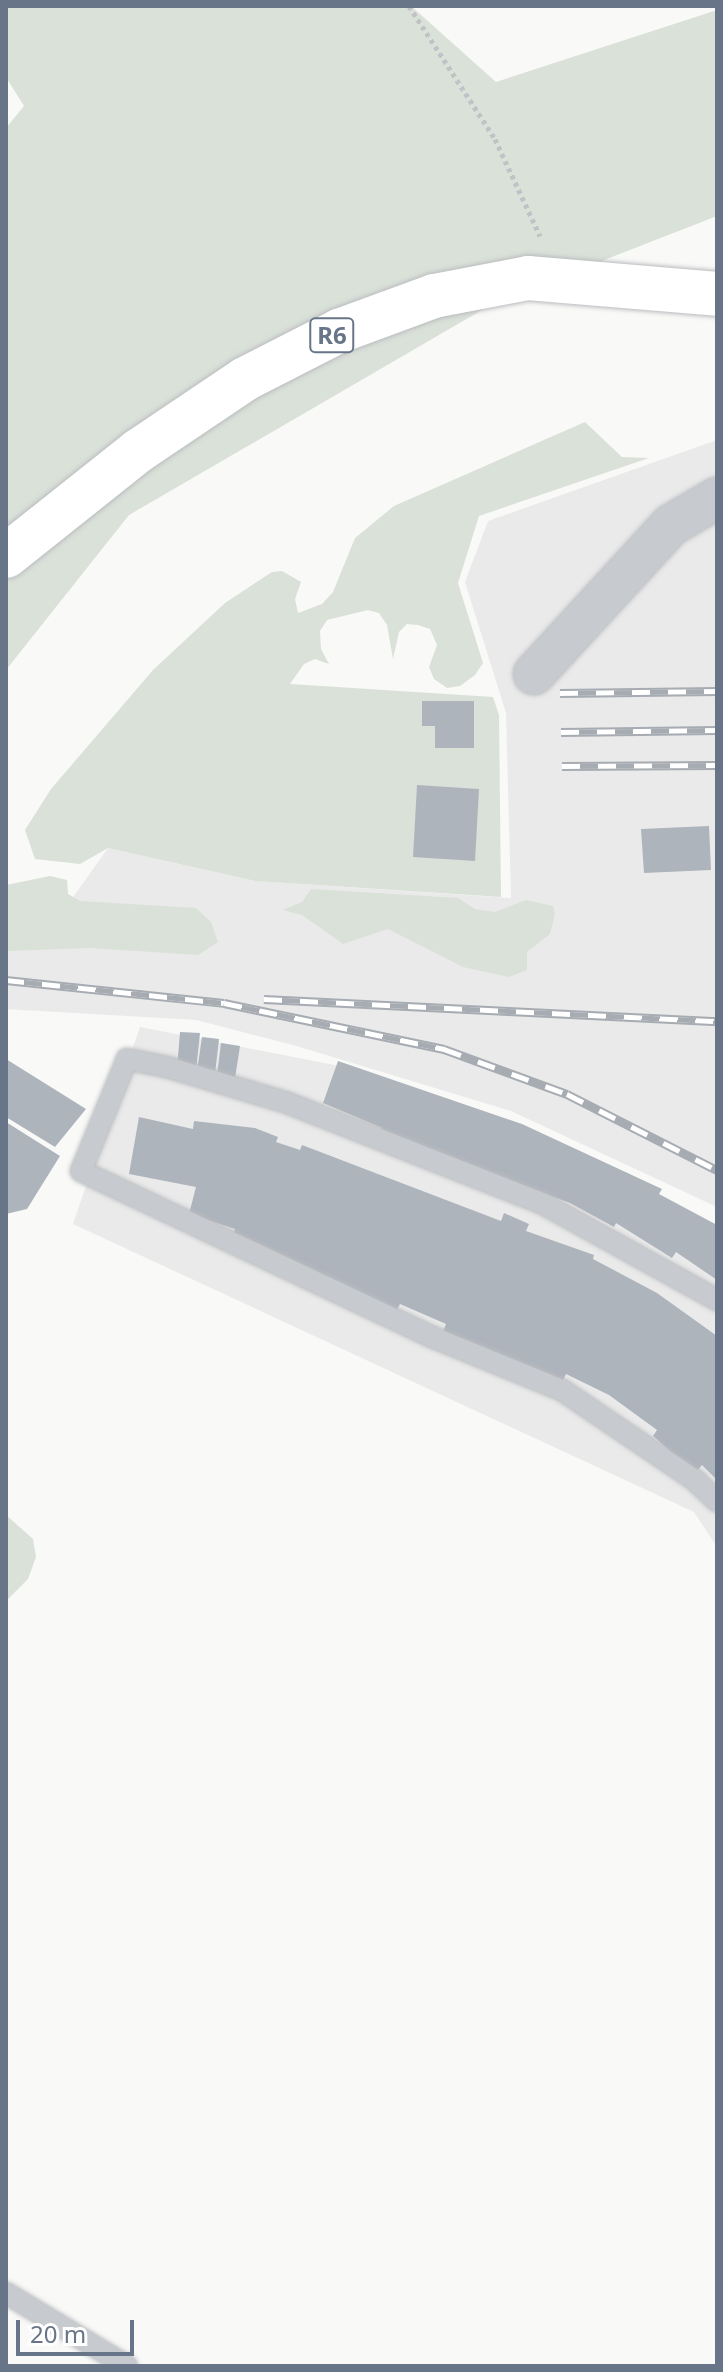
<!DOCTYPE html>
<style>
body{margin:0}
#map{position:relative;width:723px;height:2372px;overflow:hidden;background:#f9f9f7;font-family:"Noto Sans",sans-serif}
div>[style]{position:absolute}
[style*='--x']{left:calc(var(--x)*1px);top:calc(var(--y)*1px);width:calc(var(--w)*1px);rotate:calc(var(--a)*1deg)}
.built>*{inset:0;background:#eaeaea}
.green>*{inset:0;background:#dae1d8}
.building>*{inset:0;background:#aeb4bc}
.path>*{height:5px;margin-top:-2.5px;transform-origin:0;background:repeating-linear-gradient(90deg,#c1c2c5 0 4px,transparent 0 8px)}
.roads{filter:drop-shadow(0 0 2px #babcc0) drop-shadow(0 0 2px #babcc0)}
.lane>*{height:20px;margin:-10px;padding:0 10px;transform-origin:10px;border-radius:10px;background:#c7cace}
.street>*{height:40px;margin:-20px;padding:0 20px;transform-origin:20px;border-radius:20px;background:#c7cace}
.highway>*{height:44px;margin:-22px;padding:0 22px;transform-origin:22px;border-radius:22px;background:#fff}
.rail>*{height:9px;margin-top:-4.5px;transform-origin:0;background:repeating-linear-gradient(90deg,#fff 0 18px,#a7acb3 0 36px);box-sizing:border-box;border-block:2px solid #a7acb3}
span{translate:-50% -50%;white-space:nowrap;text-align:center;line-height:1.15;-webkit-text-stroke:8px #fff;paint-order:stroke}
.shield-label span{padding:2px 6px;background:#fff;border:2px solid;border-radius:6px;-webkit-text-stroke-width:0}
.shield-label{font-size:24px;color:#687588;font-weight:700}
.frame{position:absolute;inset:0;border:8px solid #687588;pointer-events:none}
.scale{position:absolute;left:16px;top:2320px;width:118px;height:36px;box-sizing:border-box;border:4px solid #687588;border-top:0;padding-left:10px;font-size:24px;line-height:28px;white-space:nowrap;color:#687588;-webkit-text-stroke:6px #fff;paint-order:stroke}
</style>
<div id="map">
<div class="built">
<i style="clip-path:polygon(717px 440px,717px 1207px,511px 1111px,293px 1045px,196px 1020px,6px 1009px,6px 912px,59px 917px,108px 848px,255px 881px,511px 898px,506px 713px,465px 582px,488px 521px)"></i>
<i style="clip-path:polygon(140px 1027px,345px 1067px,717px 1229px,717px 1547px,694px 1512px,73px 1224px)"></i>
</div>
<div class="green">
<i style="clip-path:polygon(6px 6px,411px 6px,496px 82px,717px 10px,717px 216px,494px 303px,129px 515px,6px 670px,6px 128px,24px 106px,6px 77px)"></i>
<i style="clip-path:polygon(585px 422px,622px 457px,649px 458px,479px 516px,458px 583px,483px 663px,475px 675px,460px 686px,447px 688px,434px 679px,429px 667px,437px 645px,430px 629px,418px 625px,407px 624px,399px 632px,393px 659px,387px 625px,379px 613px,368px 610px,327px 620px,320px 631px,321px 649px,329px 664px,315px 659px,304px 664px,290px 684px,493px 697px,499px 715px,501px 897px,255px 881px,108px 848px,80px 864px,35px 859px,25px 830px,51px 789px,153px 670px,225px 603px,272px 572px,282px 571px,301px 582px,295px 599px,298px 613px,322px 604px,333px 592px,355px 538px,394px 506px)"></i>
<i style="clip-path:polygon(50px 876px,67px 880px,68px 894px,80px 901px,196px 908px,211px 922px,218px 942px,198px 955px,90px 948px,6px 951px,6px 885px)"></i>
<i style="clip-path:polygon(311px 889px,458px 898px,475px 909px,495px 912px,526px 900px,553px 906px,555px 914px,550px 934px,527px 952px,527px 970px,509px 977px,463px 967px,388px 929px,343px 944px,302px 915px,283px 910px,302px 902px)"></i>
<i style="clip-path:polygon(6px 1515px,33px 1539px,36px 1557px,28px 1579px,6px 1601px)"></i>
</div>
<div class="building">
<i style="clip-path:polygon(422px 701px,474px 701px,474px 748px,435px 748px,435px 726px,422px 726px)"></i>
<i style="clip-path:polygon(417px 785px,479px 789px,475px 861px,413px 857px)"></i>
<i style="clip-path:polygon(709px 826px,711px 870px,644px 873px,641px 829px)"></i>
<i style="clip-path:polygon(180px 1032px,200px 1033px,196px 1071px,177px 1069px)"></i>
<i style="clip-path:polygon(202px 1037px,219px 1039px,215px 1074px,197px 1071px)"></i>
<i style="clip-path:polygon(221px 1043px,240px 1046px,235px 1078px,217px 1075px)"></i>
<i style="clip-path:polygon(6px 1059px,86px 1109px,55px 1147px,6px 1117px)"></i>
<i style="clip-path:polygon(338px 1061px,522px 1124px,662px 1189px,659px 1194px,717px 1225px,717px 1280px,676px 1252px,672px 1258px,616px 1223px,614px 1227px,570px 1203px,380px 1133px,382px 1128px,323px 1103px)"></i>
<i style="clip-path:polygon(139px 1117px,193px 1129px,194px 1121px,255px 1128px,278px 1137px,276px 1142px,300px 1150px,302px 1145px,501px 1221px,504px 1213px,529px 1224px,526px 1231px,594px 1255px,593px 1259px,657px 1293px,717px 1336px,717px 1480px,702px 1465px,695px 1473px,653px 1436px,657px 1430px,609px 1395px,566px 1374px,562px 1382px,441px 1337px,446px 1324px,400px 1304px,395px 1313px,230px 1244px,235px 1229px,189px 1214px,196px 1187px,129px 1174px)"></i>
<i style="clip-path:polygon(6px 1122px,60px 1156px,27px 1209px,6px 1214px)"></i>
</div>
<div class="path">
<i style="--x:409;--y:6;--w:158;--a:57.1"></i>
<i style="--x:495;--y:139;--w:107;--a:65.1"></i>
</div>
<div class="roads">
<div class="lane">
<i style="--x:717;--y:1300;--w:198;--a:-151"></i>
<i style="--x:544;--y:1204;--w:275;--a:-158.5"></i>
<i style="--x:288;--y:1103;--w:126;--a:-163.4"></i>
<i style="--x:167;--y:1067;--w:41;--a:-168.7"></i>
<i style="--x:127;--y:1059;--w:121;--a:112.3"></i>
<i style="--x:81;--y:1171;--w:391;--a:25.3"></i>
<i style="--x:435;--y:1338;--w:137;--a:22.3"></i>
<i style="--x:562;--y:1390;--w:161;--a:34.1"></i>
<i style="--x:695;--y:1480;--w:30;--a:44"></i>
<i style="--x:6;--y:2293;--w:141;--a:31.1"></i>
</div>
<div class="street">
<i style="--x:534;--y:674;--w:202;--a:-47.4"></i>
<i style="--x:671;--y:525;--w:53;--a:-30.4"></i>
</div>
<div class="highway">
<i style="--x:6;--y:556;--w:169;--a:-38.5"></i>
<i style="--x:138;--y:451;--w:129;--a:-33.9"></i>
<i style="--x:245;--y:379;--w:106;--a:-27.1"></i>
<i style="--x:339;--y:331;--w:101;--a:-20.2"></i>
<i style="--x:434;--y:296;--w:96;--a:-10.8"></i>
<i style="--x:528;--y:278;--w:190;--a:4.8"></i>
</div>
</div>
<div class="rail">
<i style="--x:560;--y:693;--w:157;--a:-0.7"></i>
<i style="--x:561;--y:732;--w:156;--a:-0.7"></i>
<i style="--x:562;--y:766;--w:155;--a:-0.4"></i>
<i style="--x:6;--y:980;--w:219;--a:6"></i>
<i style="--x:224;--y:1003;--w:225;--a:11.8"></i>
<i style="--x:444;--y:1049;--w:131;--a:20.1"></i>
<i style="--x:567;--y:1094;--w:168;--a:26.9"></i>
<i style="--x:264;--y:999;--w:454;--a:2.8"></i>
</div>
<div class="shield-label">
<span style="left:332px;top:335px">R6</span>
</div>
<div class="frame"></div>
<div class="scale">20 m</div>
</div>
